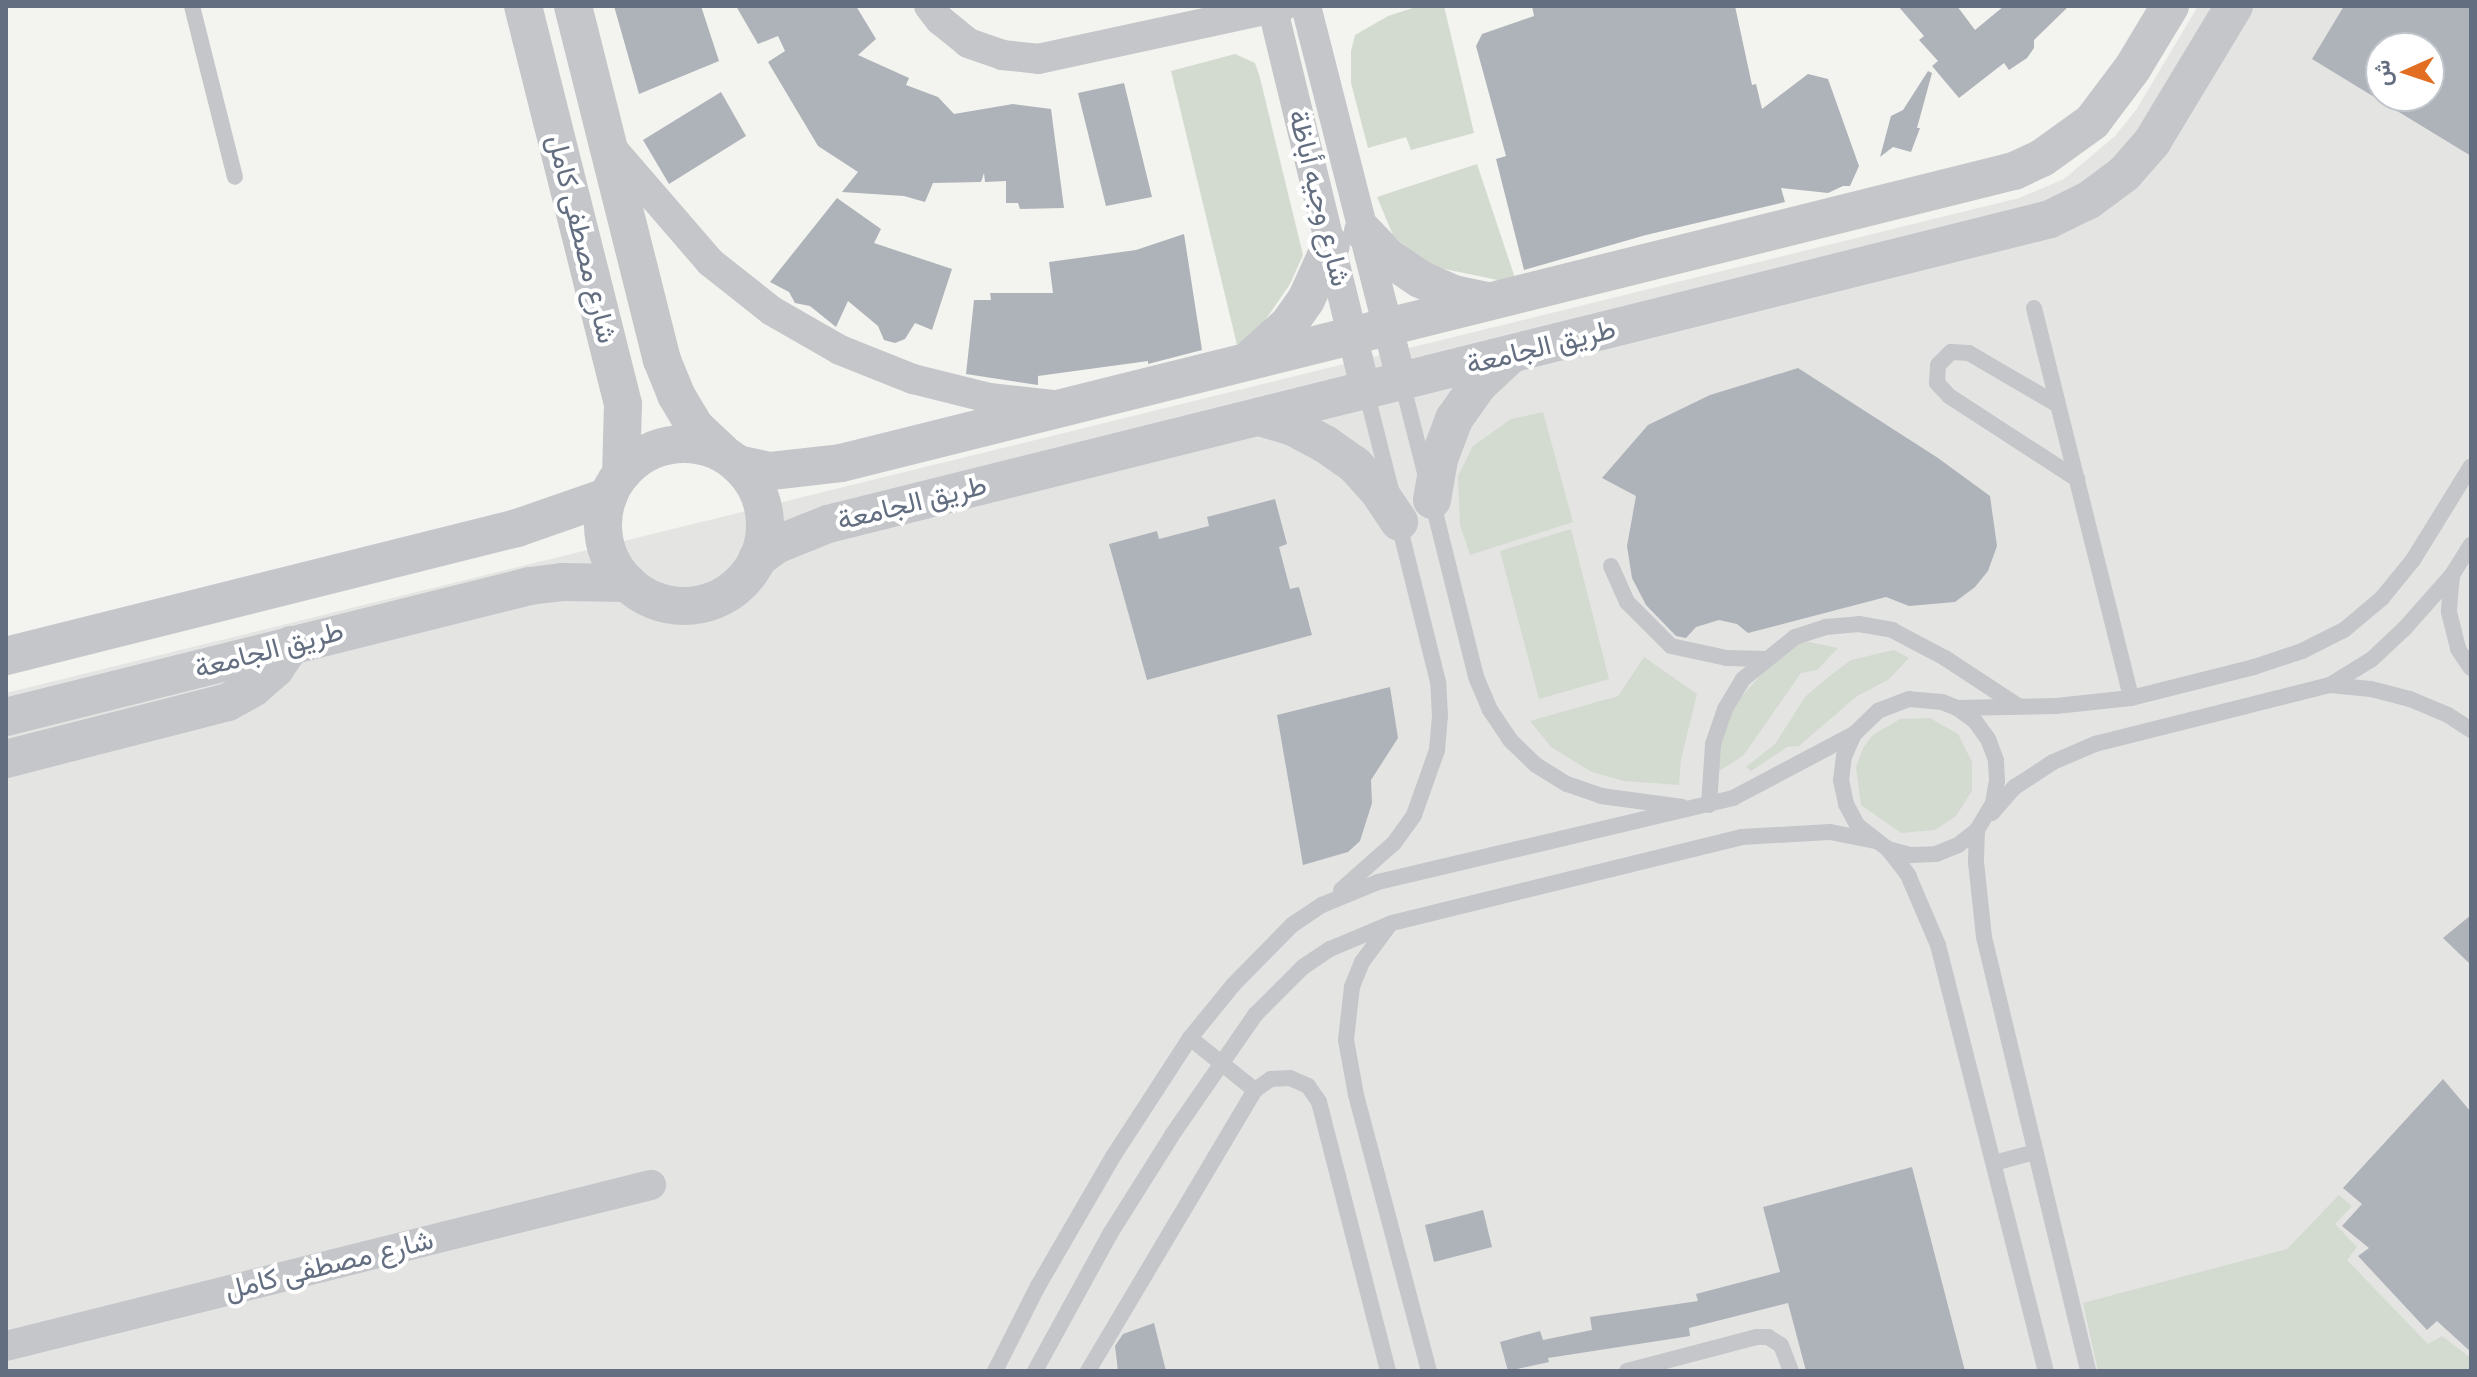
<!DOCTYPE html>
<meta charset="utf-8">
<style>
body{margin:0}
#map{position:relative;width:2477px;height:1377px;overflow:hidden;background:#f3f4ef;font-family:Roboto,Vazirmatn,sans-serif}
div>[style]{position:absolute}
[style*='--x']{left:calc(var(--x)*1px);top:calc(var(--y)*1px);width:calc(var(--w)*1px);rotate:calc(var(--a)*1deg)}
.built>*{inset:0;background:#e4e4e3}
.green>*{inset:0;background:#d3dbd0}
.building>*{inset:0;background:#aeb3b9}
.service>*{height:16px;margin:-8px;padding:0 8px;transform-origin:8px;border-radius:8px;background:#c4c6ca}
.minor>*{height:30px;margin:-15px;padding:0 15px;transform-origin:15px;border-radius:15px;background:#c4c6ca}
.tertiary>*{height:38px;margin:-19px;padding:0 19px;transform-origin:19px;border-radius:19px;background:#c4c6ca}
.tertiary>.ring{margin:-19px;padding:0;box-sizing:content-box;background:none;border:38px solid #c4c6ca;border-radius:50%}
span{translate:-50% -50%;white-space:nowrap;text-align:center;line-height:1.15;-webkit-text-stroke:8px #fff;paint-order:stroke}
.street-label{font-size:28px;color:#636e80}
.frame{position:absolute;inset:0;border:8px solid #636e80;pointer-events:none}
.north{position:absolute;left:2365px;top:32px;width:80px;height:80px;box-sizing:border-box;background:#fff;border:2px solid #c1c5cc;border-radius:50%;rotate:267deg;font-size:22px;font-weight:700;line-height:32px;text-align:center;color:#636e80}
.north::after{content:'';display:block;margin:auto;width:28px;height:36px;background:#e16e22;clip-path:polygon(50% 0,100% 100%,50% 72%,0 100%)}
</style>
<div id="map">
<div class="built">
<i style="clip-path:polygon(evenodd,2198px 6px,2471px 6px,2471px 1371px,6px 1371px,6px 693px,2019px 198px,2064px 179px,2115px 136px,2136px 110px,2198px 6px,2381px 48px,2429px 48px,2429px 96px,2381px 96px,2381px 48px)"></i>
</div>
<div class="green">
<i style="clip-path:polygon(1419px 6px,1444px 6px,1474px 133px,1411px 150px,1406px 137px,1368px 148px,1351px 83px,1351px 51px,1355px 35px,1388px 16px)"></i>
<i style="clip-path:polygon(1235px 54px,1255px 63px,1260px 78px,1303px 255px,1290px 284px,1262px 325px,1237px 345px,1171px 71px)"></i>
<i style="clip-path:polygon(1477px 164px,1517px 284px,1425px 265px,1393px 235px,1377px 197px)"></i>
<i style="clip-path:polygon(1543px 412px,1573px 522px,1470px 555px,1460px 525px,1458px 476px,1473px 446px,1511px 419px)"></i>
<i style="clip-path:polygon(1571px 529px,1609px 679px,1539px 699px,1500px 551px)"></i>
<i style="clip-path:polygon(1804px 641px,1838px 648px,1817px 670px,1801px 673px,1743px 756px,1714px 774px,1721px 720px,1771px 663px)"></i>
<i style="clip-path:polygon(1894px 650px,1909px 658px,1888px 680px,1857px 696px,1799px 746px,1787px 747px,1751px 771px,1746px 767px,1775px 744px,1805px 697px,1832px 674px,1851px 660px)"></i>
<i style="clip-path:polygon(1644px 657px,1697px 694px,1681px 759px,1679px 785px,1624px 781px,1592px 772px,1551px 747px,1530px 721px,1618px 696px)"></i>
<i style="clip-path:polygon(1930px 718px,1958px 734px,1972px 762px,1972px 791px,1956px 816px,1935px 830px,1901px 833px,1861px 805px,1856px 767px,1863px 748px,1873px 735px,1900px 719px)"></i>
<i style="clip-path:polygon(2339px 1195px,2352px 1206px,2335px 1224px,2357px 1247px,2347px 1260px,2428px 1344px,2442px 1336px,2468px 1356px,2471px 1354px,2471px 1371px,2098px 1371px,2083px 1303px,2287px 1249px)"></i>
</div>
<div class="building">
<i style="clip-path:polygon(614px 6px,701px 6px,719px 61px,639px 94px)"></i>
<i style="clip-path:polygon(736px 6px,856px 6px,876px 39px,858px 55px,909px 78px,906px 85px,938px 97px,954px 114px,1013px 104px,1051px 109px,1064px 208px,1020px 209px,1018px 203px,1006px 203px,1006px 181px,985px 182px,984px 173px,981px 182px,933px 183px,925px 202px,904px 196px,842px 192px,858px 172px,818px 146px,768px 62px,785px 51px,778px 36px,758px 44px)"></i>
<i style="clip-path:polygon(1532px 6px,1735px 6px,1752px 85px,1756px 84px,1762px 109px,1808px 74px,1828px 79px,1859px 166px,1850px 186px,1843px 186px,1828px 193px,1781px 188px,1785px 202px,1646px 235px,1524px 270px,1496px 159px,1506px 156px,1476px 46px,1482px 34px,1534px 16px)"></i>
<i style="clip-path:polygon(1898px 6px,1957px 6px,1975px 30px,2004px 6px,2069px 6px,2034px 40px,2034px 48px,2027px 58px,2009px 70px,2004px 63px,1959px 98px,1932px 66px,1938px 61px,1919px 40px,1924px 36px)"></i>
<i style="clip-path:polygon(evenodd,2344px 6px,2471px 6px,2471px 156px,2312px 59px,2344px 6px,2381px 48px,2429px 48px,2429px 96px,2381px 96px,2381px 48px)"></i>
<i style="clip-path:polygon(1928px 71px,1932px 73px,1917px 128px,1920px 128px,1911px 152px,1893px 147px,1880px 157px,1891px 116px,1903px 110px)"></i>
<i style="clip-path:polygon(1124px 83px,1152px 197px,1106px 206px,1078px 93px)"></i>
<i style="clip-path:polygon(721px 92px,746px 136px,669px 184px,643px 140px)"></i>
<i style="clip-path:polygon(837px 198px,881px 229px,874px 243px,952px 269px,932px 330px,915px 323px,905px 339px,895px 343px,884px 340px,878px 326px,848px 301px,836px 327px,810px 306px,795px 303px,789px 292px,770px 282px)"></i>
<i style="clip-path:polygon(1184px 234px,1202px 350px,1148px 364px,1148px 361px,1038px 376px,1038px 385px,966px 374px,974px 300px,991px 300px,990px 293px,1053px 293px,1049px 262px,1136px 250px)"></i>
<i style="clip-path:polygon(1798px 368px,1938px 458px,1990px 496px,1997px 546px,1988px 571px,1975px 587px,1955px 602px,1909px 606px,1886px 597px,1748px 633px,1737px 624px,1719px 620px,1696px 627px,1686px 638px,1676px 636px,1646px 605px,1632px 578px,1627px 546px,1636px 496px,1602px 478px,1648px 425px,1710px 395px)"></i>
<i style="clip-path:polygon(1275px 499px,1287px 544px,1279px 547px,1290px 589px,1299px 587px,1312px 635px,1147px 680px,1109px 544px,1157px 531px,1159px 539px,1209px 526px,1207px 517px)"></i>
<i style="clip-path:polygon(1390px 687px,1398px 738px,1371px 780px,1372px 803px,1360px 841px,1348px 852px,1303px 865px,1277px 715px)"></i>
<i style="clip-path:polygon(2471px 915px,2471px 965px,2443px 938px)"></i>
<i style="clip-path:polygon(2443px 1079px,2471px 1112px,2471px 1352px,2437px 1321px,2427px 1330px,2358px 1256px,2369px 1248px,2342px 1226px,2362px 1204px,2343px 1188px)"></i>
<i style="clip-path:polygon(1912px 1167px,1965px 1371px,1806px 1371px,1788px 1303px,1689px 1328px,1690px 1336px,1548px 1358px,1549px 1362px,1508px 1371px,1500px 1342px,1540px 1331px,1543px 1340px,1592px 1330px,1590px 1317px,1698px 1301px,1696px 1294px,1780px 1272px,1763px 1207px)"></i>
<i style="clip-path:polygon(1483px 1210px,1492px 1247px,1434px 1262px,1425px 1225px)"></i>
<i style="clip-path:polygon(1154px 1323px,1166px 1371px,1118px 1371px,1115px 1346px,1123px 1334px)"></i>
</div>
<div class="service">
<i style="--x:192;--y:6;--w:176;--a:75.9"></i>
<i style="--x:2034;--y:308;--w:402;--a:76"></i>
<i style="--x:1402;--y:382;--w:94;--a:75.8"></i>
<i style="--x:1366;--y:391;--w:102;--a:75.8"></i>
<i style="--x:2058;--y:405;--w:103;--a:-149.7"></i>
<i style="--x:1969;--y:353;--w:18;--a:-177"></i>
<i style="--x:1951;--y:352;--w:18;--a:135"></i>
<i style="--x:1938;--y:365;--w:18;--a:93"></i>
<i style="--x:1937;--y:383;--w:18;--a:47"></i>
<i style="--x:1949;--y:396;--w:153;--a:33"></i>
<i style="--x:1432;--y:500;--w:182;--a:76"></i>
<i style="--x:1476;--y:677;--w:36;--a:67"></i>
<i style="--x:1490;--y:710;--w:36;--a:56"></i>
<i style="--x:1510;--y:740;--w:36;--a:44"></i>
<i style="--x:1536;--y:765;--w:36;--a:32"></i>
<i style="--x:1567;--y:784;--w:36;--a:19"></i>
<i style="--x:1601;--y:796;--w:82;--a:7.7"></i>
<i style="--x:1611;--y:566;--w:39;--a:66"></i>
<i style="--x:1627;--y:602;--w:62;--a:45"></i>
<i style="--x:1671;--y:646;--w:57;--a:12.1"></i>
<i style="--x:1727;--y:658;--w:40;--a:1.4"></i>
<i style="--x:2452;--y:575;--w:37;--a:95"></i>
<i style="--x:2449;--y:612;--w:38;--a:76"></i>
<i style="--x:2458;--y:649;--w:23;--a:56"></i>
<i style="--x:2330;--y:685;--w:41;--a:5.6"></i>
<i style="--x:2371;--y:689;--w:40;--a:14.4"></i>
<i style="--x:2410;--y:699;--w:41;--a:22.8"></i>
<i style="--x:2448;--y:715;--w:27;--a:33"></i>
<i style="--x:1957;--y:708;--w:99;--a:-1.2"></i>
<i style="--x:2056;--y:706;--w:75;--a:-6.1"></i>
<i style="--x:2131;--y:698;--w:127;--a:-14.1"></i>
<i style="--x:2254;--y:667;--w:51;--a:-18.4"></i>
<i style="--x:2302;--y:651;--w:47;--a:-26.6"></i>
<i style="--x:2344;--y:630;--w:50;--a:-40.1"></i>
<i style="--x:2382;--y:598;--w:49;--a:-50.8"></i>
<i style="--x:2413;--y:560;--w:110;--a:-58.3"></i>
<i style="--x:1709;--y:805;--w:61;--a:-86.2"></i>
<i style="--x:1713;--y:744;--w:37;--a:-71"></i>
<i style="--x:1725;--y:709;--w:35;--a:-59"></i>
<i style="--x:1743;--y:679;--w:67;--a:-38.9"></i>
<i style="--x:1795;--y:637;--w:33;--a:-18"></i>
<i style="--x:1826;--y:627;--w:33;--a:-5"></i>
<i style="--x:1859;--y:624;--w:34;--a:10"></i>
<i style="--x:1892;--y:630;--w:60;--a:27.8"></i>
<i style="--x:1945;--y:658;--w:87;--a:33.3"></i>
<i style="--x:1992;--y:813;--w:35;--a:-49"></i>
<i style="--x:2015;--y:787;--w:45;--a:-33.3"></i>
<i style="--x:2053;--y:762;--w:46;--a:-23.2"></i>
<i style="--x:2095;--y:744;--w:242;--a:-14.1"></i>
<i style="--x:2330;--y:685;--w:49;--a:-31.8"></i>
<i style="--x:2372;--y:659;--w:45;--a:-43.2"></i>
<i style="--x:2405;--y:628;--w:71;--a:-48.4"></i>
<i style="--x:2452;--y:575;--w:36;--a:-58"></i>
<i style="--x:1977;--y:830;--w:32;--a:92"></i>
<i style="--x:1976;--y:862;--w:75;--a:83.9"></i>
<i style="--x:1984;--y:937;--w:446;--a:76.5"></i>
<i style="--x:1888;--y:849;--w:24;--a:15"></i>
<i style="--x:1911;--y:855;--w:25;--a:-2"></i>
<i style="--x:1936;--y:854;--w:24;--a:-22"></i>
<i style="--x:1958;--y:845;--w:24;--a:-38"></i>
<i style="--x:1977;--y:830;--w:31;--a:-59"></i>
<i style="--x:1993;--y:803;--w:22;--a:-80"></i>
<i style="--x:1997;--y:781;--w:21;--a:-93"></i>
<i style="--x:1996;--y:760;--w:22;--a:-111"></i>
<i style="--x:1988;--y:739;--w:22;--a:-126"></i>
<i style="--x:1975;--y:721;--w:22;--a:-144"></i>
<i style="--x:1957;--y:708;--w:16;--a:-158"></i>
<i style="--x:1942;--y:702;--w:33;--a:-175"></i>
<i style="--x:1909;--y:699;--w:33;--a:159"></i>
<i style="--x:1878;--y:711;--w:33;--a:136"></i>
<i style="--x:1854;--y:734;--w:24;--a:114"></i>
<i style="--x:1844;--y:756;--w:24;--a:97"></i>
<i style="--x:1841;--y:780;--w:25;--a:78"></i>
<i style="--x:1846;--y:804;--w:24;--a:62"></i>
<i style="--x:1857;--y:825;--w:39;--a:38"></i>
<i style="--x:1888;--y:849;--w:33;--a:52"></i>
<i style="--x:1908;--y:875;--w:76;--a:66.8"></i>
<i style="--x:1938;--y:945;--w:439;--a:75.8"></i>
<i style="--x:1341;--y:890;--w:71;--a:-41.6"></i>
<i style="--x:1394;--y:843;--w:34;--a:-54"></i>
<i style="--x:1414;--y:815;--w:69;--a:-70.5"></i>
<i style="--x:1437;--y:750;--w:34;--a:-85"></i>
<i style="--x:1440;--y:716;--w:34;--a:-93"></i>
<i style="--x:1438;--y:682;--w:167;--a:-103.9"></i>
<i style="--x:1388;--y:927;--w:44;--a:126.6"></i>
<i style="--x:1362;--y:962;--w:27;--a:112"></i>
<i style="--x:1352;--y:987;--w:53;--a:96.5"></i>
<i style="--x:1346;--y:1040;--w:56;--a:79.7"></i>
<i style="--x:1356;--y:1095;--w:285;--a:75.2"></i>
<i style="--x:1190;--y:1038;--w:83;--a:38.7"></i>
<i style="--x:1994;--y:1163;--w:42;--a:-15"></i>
<i style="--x:995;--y:1371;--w:95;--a:-63.2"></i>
<i style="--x:1038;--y:1286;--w:151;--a:-59.9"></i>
<i style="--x:1114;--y:1155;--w:140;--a:-57"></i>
<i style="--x:1190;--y:1038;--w:68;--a:-50.9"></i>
<i style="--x:1233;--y:985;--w:84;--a:-45.5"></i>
<i style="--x:1292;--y:925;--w:36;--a:-34"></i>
<i style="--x:1322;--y:905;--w:61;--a:-22.3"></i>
<i style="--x:1378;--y:882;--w:365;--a:-13.3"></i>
<i style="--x:1733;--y:798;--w:137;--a:-27.9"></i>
<i style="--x:1035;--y:1371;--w:156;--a:-61.3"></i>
<i style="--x:1110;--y:1234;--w:117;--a:-57.9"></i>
<i style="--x:1172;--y:1135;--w:146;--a:-55.3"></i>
<i style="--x:1255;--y:1015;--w:68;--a:-45"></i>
<i style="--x:1303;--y:967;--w:32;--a:-34"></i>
<i style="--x:1330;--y:949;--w:67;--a:-22.8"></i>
<i style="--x:1392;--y:923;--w:359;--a:-13.8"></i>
<i style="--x:1741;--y:837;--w:89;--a:-3.2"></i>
<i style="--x:1830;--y:832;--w:46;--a:11.3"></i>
<i style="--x:1088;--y:1371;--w:327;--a:-59.3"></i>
<i style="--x:1255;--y:1090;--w:19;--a:-35"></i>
<i style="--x:1271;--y:1079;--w:19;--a:-3"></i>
<i style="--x:1290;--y:1078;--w:20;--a:24"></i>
<i style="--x:1308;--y:1086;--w:19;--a:55"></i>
<i style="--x:1319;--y:1102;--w:278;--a:75.6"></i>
<i style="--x:1627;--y:1371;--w:134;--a:-14.7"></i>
<i style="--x:1757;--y:1337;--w:11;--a:0"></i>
<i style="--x:1768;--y:1337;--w:15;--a:32"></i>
<i style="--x:1781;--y:1345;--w:28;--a:69"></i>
</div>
<div class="minor">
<i style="--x:929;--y:6;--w:18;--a:52"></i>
<i style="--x:940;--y:20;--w:36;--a:39"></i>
<i style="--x:968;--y:43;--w:36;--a:19"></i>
<i style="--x:1002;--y:55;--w:36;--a:6"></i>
<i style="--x:1038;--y:59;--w:251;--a:-12.2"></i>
<i style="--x:1272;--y:6;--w:396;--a:76.3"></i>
<i style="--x:1306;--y:6;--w:388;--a:75.7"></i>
<i style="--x:610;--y:146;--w:153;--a:49.2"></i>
<i style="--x:710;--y:262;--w:79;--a:38.3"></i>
<i style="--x:772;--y:311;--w:78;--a:29.8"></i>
<i style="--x:840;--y:350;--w:79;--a:21.7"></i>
<i style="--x:913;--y:379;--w:78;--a:14"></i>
<i style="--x:989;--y:398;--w:64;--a:6.2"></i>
<i style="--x:6;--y:1346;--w:665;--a:-14.02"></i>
</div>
<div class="tertiary">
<i style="--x:523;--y:6;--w:410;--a:75.9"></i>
<i style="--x:623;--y:404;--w:70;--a:91.6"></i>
<i style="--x:573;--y:6;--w:365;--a:75.9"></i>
<i style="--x:662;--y:360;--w:38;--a:68"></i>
<i style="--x:676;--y:395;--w:37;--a:59"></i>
<i style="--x:695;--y:427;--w:37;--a:43"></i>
<i style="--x:1363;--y:231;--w:37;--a:46"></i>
<i style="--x:1389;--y:258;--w:37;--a:34"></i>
<i style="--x:1420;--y:279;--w:37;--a:24"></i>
<i style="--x:1454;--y:294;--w:35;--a:12"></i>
<i style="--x:1251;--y:358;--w:51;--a:-41.8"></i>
<i style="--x:1289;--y:324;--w:29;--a:-55"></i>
<i style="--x:1306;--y:300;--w:60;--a:-65.6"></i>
<i style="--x:1259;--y:417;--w:35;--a:16"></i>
<i style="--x:1293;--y:427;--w:36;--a:28"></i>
<i style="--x:1325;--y:444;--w:37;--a:35"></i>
<i style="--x:1355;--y:465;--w:36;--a:48"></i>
<i style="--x:1379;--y:492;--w:36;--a:56"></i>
<i class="ring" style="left:603px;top:444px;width:124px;height:124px"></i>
<i style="--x:737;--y:464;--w:35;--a:12"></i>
<i style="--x:771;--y:471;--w:70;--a:-6.5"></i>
<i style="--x:841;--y:463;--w:1209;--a:-13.98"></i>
<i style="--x:2014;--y:171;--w:31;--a:-25"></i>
<i style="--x:2042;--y:158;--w:62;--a:-35.8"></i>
<i style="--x:2092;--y:122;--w:66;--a:-53"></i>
<i style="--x:2132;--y:69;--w:74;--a:-58.9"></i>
<i style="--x:1432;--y:500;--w:42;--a:-80.3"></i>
<i style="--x:1439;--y:459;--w:43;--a:-69.4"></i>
<i style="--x:1454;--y:419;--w:42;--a:-54.8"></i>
<i style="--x:1478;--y:385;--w:42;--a:-43.1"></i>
<i style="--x:757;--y:559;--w:26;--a:-36"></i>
<i style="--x:778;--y:544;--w:54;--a:-21.8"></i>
<i style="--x:828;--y:524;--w:1259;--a:-14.01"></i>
<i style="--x:2050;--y:219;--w:43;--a:-26"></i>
<i style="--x:2089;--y:200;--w:44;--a:-36.6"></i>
<i style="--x:2124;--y:174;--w:43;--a:-48.8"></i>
<i style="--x:2152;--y:142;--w:159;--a:-58.9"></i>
<i style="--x:6;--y:656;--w:527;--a:-14.06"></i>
<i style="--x:517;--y:528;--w:97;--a:-19.2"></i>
<i style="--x:6;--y:717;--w:540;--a:-14.04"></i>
<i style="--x:530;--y:586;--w:32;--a:-7"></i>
<i style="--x:562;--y:582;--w:66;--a:0.9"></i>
<i style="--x:6;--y:759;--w:229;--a:-14.4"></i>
<i style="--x:228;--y:702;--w:29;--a:-29"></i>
<i style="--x:253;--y:688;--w:29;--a:-41"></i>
<i style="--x:275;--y:669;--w:29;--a:-56"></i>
</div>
<div class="street-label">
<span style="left:1319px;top:198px;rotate:76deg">شارع وجيه أباظة</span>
<span style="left:582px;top:239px;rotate:76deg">شارع مصطفى كامل</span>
<span style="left:1541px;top:347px;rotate:-14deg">طريق الجامعة</span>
<span style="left:912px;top:503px;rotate:-14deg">طريق الجامعة</span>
<span style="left:269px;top:650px;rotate:-15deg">طريق الجامعة</span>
<span style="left:329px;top:1265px;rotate:-14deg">شارع مصطفى كامل</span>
</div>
<div class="frame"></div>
<div class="north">ش</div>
</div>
